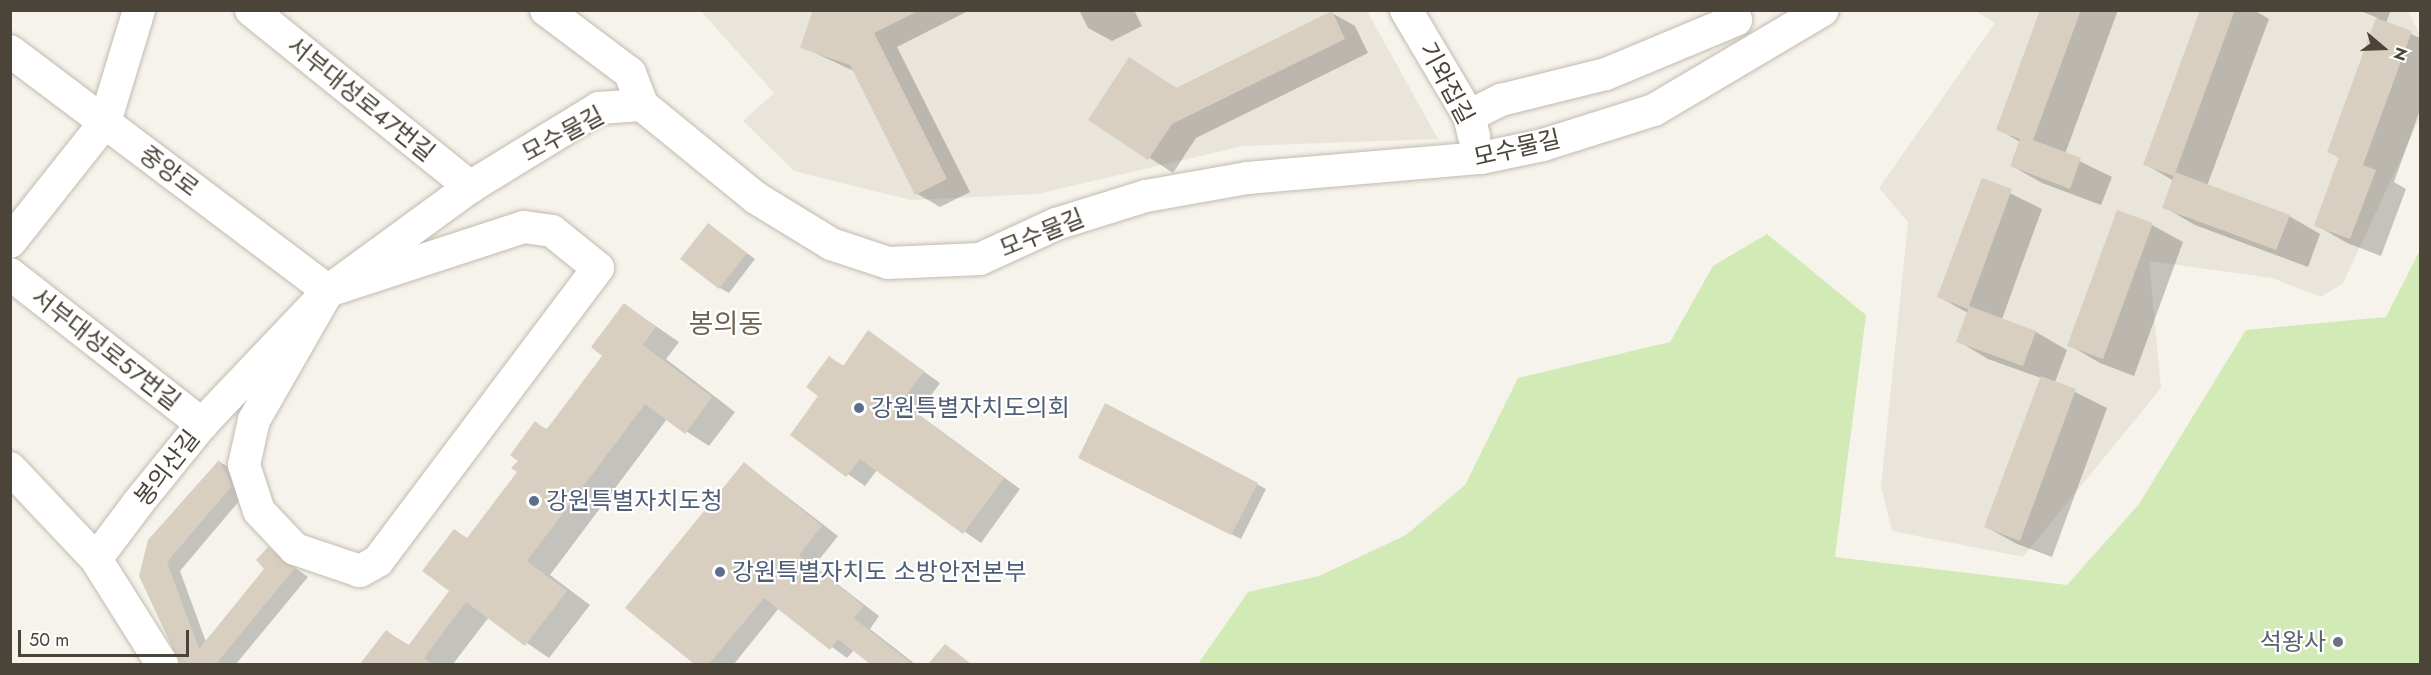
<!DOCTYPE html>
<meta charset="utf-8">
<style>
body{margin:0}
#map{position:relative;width:2431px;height:675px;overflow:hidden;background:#f6f3ec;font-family:Jost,"Noto Sans KR",sans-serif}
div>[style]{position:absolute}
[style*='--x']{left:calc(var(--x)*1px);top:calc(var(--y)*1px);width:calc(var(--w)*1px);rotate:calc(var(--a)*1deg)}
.residential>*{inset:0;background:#eae5da}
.green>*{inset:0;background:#d2eab5}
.shadow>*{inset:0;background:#0003}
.building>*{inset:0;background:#d8cfc1}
.roads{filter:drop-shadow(0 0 2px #c2bbae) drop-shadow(0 0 2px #c2bbae)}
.minor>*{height:32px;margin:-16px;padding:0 16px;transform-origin:16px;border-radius:16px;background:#fff}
.dots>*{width:16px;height:16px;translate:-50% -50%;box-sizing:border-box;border:3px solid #fff;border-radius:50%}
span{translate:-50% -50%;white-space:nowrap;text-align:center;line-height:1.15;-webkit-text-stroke:4.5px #fff;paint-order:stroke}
.street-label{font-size:24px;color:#4b4439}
.service-label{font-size:24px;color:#4e5e75}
.left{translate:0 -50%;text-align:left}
.worship-label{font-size:24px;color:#5b616d}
.right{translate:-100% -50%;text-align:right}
.quarter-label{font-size:27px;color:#6e6250}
.frame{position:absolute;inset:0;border:12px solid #4b4439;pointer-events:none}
.north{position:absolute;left:2353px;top:18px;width:60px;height:60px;-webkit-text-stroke:4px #fff;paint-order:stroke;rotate:109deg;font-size:16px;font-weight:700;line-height:24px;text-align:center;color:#4b4439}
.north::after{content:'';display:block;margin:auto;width:21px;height:27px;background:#4b4439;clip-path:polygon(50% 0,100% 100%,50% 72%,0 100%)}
.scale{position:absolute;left:18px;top:630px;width:171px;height:27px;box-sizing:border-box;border:3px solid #4b4439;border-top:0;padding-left:8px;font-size:18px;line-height:21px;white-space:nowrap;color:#4b4439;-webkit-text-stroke:4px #fff;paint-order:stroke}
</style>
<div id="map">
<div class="residential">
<i style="clip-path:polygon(701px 11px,1367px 11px,1438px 139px,1243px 146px,1037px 194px,911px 200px,794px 171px,743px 121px,774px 93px)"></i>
<i style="clip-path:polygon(1976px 11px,2408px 11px,2420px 35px,2419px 120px,2343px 283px,2321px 297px,2272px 278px,2149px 261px,2161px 388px,2023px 557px,1892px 531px,1881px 486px,1908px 222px,1879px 188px,1995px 23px)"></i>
</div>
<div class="green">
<i style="clip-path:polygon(1767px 234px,1866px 315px,1835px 557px,2067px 585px,2139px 504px,2246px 330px,2386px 317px,2420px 250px,2420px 664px,1198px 664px,1248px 592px,1319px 576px,1406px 535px,1465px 485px,1518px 378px,1670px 342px,1713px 266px)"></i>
</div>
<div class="shadow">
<i style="clip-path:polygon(814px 10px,970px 10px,897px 47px,970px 192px,940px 207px,916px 193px,854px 71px,802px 47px)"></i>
<i style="clip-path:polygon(1079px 10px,1134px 10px,1142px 26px,1112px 41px,1088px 28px)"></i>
<i style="clip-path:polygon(2042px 10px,2118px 10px,2065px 154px,2112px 177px,2101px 205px,2042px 183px,2012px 166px,2020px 142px,1998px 129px)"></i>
<i style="clip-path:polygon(2202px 10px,2254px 10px,2269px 19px,2207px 186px,2289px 216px,2320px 234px,2308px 267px,2195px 225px,2164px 207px,2174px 181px,2145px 164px)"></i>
<i style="clip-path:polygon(2358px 10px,2391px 10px,2386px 23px,2420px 38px,2420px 110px,2394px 182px,2406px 189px,2381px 256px,2347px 243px,2316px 225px,2340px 158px,2329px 152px,2378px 18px)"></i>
<i style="clip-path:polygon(1332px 13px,1355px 26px,1368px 53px,1196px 138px,1173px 173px,1090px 119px,1129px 59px,1178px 89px)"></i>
<i style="clip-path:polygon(1983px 180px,2042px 209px,2002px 319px,2036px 332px,2067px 350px,2055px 382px,2107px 408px,2052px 557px,2017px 544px,1986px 527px,2041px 378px,1988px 359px,1958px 341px,1968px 313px,1939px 297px)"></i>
<i style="clip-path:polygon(2152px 225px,2183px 242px,2134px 376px,2100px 363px,2069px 345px)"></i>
<i style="clip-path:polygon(717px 231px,755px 259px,729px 293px,720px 288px)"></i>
<i style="clip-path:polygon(625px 305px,679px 342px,666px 359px,735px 412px,709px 446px,667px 419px,550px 575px,590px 605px,549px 658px,489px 617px,453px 664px,362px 664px,387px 632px,410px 646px,451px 591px,468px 539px,519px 472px,535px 423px,548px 430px,604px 355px)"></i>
<i style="clip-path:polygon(868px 332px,940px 383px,918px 414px,1020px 489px,981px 543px,877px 470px,865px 486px,792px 435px,820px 396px,830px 358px,844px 366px)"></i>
<i style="clip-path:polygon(220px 462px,233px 470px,245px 494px,180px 571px,206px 642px,266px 569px,269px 549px,308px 577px,236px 664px,187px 664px,180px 659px,141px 576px)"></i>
<i style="clip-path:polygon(1089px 462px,1257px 484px,1266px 489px,1241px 539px)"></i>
<i style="clip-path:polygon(745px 464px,838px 536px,814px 566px,879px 616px,870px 629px,915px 664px,872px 664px,854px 650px,847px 658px,779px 608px,734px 664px,696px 664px,627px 608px)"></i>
<i style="clip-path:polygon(945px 646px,954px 651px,971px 664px,930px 664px)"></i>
</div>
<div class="building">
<i style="clip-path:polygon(813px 10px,920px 10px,874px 33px,947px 179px,915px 195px,850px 65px,800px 48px)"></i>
<i style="clip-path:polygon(2040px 10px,2081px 10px,2033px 140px,2081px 158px,2070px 189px,2010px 166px,2020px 139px,1996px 130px)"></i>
<i style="clip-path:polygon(2200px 10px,2235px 10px,2174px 176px,2143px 165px)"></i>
<i style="clip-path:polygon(1332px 11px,1345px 39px,1172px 124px,1148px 160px,1088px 120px,1129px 57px,1176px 88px)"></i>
<i style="clip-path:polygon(2376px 18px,2412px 31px,2363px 165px,2376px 170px,2350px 239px,2314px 226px,2339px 157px,2327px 152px)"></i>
<i style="clip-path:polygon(2175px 172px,2290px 215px,2276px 250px,2162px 208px)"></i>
<i style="clip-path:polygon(1982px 178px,2012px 189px,1969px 306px,2036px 331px,2023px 366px,1956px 342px,1968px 309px,1937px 297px)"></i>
<i style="clip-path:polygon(2117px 210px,2153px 223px,2103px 359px,2067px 346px)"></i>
<i style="clip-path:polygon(708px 223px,747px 253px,719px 289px,680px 259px)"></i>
<i style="clip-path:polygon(624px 303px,656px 327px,643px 345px,712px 397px,685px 434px,645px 404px,527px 561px,567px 591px,525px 646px,466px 602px,424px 658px,432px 664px,360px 664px,386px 630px,408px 646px,449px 591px,422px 571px,454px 529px,467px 538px,517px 472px,511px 468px,518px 461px,510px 455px,535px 421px,546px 430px,602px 356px,591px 347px)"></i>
<i style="clip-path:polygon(868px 330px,924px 371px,901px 402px,1004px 478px,963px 534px,860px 459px,846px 477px,790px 435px,818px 396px,806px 387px,829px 356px,843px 366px)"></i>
<i style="clip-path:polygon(2041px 376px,2076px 389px,2020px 541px,1984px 527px)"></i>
<i style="clip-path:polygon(1105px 403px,1258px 483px,1231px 535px,1078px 458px)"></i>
<i style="clip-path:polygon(219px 460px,232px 486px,167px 562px,199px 649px,264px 569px,256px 560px,268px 547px,295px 568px,216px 664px,180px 664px,139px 576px,148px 540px)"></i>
<i style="clip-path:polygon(744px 462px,822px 526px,799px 555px,864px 606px,854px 618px,912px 664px,870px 664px,838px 639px,830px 650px,764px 598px,709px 664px,694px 664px,625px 608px)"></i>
<i style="clip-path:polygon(945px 644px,971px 664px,928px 664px)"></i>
</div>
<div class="roads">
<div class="minor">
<i style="--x:251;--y:10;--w:282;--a:38.9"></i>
<i style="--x:546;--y:10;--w:105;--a:36.9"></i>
<i style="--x:630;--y:73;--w:34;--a:69"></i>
<i style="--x:1406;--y:10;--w:123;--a:59.3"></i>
<i style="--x:1469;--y:116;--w:21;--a:76"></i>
<i style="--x:10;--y:51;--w:398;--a:37"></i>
<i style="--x:1469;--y:116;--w:36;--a:-27"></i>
<i style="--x:1501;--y:100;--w:108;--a:-13.9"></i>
<i style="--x:1606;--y:74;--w:141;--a:-22.6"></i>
<i style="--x:524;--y:227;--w:28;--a:8"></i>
<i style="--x:552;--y:231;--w:59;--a:38.8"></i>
<i style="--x:598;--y:268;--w:366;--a:126.9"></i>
<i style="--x:378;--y:561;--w:21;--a:151"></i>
<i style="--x:360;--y:571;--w:69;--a:-161.3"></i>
<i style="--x:295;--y:549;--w:52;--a:-133.5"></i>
<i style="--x:259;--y:511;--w:48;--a:-108.1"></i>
<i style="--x:244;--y:465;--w:46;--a:-77.5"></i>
<i style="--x:254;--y:420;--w:149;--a:-60.2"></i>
<i style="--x:328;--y:291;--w:206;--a:-18.1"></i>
<i style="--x:10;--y:242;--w:153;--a:-51.6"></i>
<i style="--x:105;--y:122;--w:117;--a:-73.1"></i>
<i style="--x:10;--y:274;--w:244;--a:38"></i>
<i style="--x:10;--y:468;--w:125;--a:46.6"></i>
<i style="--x:162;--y:664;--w:124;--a:-122.2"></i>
<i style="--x:96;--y:559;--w:70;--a:-53.1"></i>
<i style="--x:138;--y:503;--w:102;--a:-51"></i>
<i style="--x:202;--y:424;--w:183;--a:-46.5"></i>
<i style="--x:328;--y:291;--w:176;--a:-36.2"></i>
<i style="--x:470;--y:187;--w:151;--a:-31.5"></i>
<i style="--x:599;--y:108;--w:43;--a:-4"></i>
<i style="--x:642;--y:105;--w:147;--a:39.2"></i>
<i style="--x:756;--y:198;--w:88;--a:31.5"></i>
<i style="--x:831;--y:244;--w:60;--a:18.4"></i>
<i style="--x:888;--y:263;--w:92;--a:-2.5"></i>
<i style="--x:980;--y:259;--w:84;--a:-24.7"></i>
<i style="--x:1056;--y:224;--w:94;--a:-17.3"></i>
<i style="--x:1146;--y:196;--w:103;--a:-10.1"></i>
<i style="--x:1247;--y:178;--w:235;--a:-4.9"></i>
<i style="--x:1481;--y:158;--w:63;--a:-11.8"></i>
<i style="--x:1543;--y:145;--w:116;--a:-17.5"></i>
<i style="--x:1654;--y:110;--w:196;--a:-30.6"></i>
</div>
</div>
<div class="dots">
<i style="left:859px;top:408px;background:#5c6f8a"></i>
<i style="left:534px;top:501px;background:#5c6f8a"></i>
<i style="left:720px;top:572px;background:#5c6f8a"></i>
<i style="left:2338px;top:642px;background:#6b7280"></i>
</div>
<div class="street-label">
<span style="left:1447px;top:83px;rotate:62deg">기와집길</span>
<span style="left:361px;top:99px;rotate:39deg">서부대성로47번길</span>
<span style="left:563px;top:134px;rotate:-28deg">모수물길</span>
<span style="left:1517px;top:148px;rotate:-13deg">모수물길</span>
<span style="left:169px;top:171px;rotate:37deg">중앙로</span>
<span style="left:1042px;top:233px;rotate:-22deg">모수물길</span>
<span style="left:106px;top:349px;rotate:38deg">서부대성로57번길</span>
<span style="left:167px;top:468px;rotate:-52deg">봉의산길</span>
</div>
<div class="service-label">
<span class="left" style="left:871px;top:408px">강원특별자치도의회</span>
<span class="left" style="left:546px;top:501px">강원특별자치도청</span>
<span class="left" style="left:732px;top:572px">강원특별자치도 소방안전본부</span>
</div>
<div class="worship-label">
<span class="right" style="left:2326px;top:642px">석왕사</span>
</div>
<div class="quarter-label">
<span style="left:726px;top:324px">봉의동</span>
</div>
<div class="frame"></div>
<div class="north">N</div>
<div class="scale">50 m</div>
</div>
